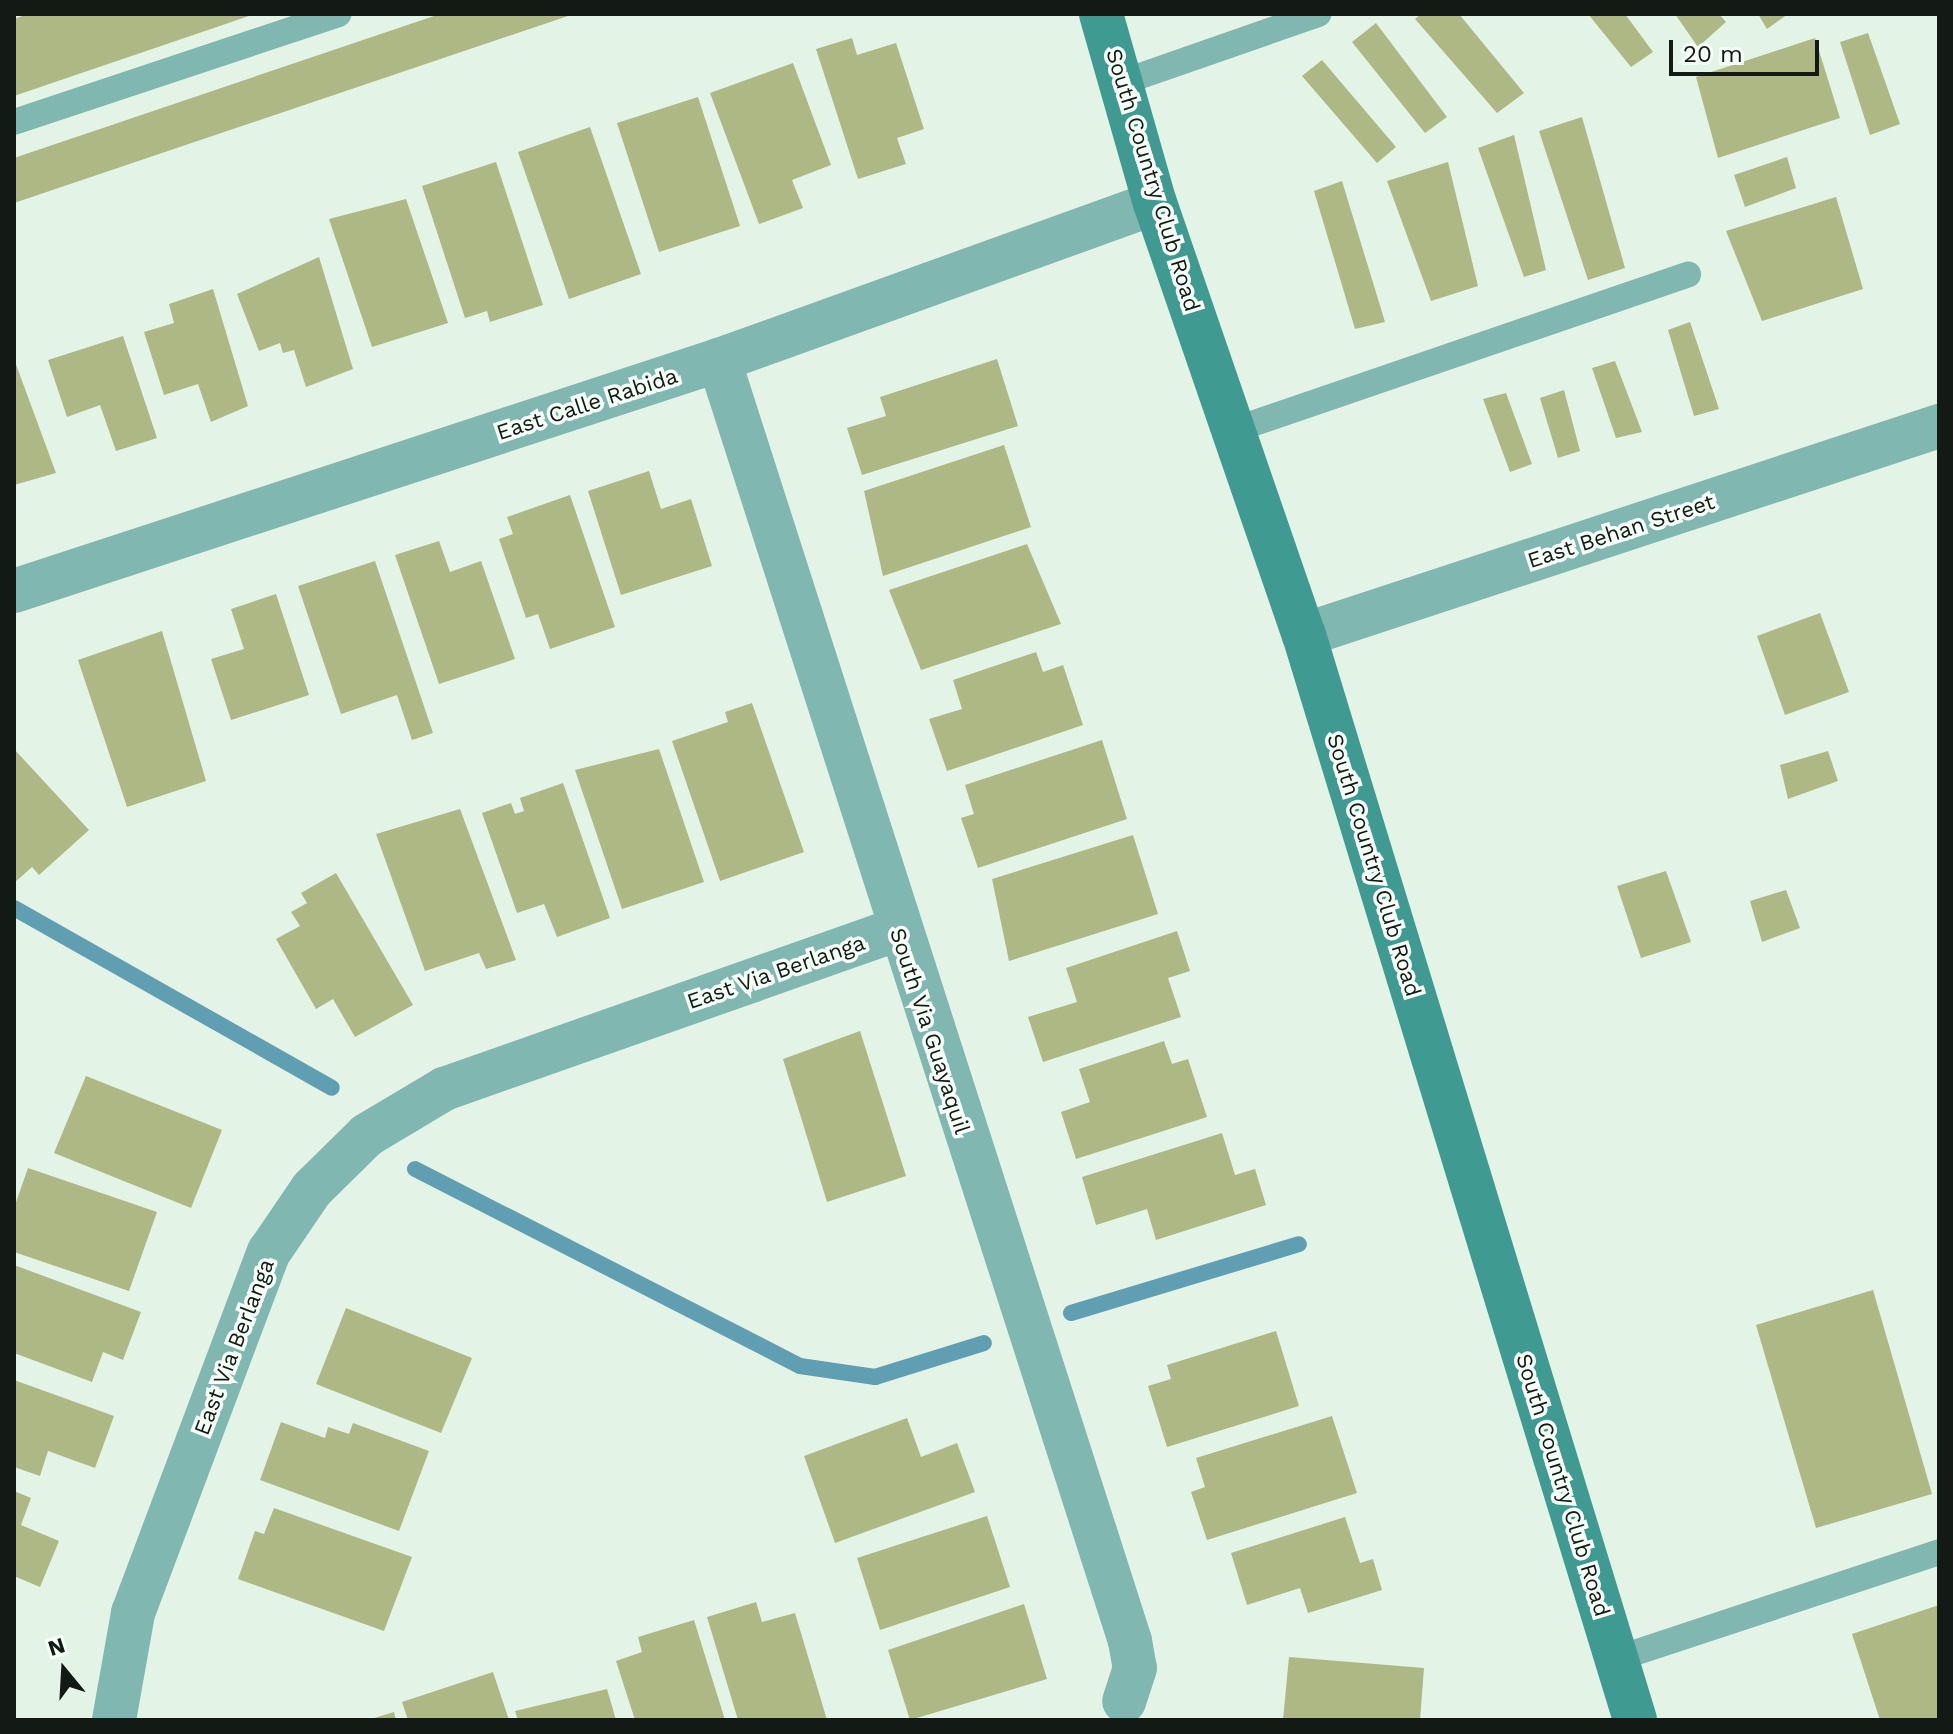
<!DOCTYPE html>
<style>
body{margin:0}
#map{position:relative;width:1953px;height:1734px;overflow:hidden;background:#e3f3e6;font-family:"Work Sans",sans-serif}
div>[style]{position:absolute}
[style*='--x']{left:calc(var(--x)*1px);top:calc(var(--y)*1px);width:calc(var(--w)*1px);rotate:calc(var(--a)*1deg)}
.stream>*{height:16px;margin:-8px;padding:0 8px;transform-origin:8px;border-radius:8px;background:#609eb2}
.building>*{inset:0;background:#aeb885}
.lane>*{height:26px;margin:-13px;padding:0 13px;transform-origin:13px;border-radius:13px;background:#80b7b0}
.street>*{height:44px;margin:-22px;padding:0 22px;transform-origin:22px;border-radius:22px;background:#80b7b0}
.secondary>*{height:44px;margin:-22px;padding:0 22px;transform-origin:22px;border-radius:22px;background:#3f9b92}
span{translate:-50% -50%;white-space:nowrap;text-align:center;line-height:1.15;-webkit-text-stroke:7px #f5fef7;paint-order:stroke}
.street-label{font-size:22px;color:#131914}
.frame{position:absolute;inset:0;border:16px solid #131914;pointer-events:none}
.north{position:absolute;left:24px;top:1630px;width:80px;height:80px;-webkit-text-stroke:6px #f5fef7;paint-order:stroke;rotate:342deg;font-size:22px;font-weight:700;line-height:32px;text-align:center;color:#131914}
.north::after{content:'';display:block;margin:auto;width:28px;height:36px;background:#131914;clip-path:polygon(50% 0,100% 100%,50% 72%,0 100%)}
.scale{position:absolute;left:1669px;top:40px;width:150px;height:36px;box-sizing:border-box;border:4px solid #131914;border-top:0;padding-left:10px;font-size:24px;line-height:28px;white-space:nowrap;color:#131914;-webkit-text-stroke:6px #f5fef7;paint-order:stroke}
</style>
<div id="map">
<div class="stream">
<i style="--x:14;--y:908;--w:365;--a:29.5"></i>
<i style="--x:415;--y:1169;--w:432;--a:27.1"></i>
<i style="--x:800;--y:1366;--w:76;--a:8.3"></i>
<i style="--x:875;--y:1377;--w:114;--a:-17.3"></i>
<i style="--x:1071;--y:1313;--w:238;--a:-16.8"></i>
</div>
<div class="building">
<i style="clip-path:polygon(28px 14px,252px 14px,252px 15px,14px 96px,14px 19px)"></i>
<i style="clip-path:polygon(440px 14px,571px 15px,14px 203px,14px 158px)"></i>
<i style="clip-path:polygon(1421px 14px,1459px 14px,1524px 93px,1497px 113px,1415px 19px)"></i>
<i style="clip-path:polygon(1588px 14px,1625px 14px,1653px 52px,1631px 67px)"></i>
<i style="clip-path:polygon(1675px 14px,1719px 14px,1726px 22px,1698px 47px)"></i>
<i style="clip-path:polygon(1758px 14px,1788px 14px,1767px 29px)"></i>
<i style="clip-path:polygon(1376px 23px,1447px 117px,1425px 133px,1352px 42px)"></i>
<i style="clip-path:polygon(1868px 33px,1900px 124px,1870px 135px,1840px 42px)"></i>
<i style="clip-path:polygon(852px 38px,857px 55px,896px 43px,924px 129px,897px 138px,906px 164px,858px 179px,816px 49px)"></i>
<i style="clip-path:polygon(1815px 38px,1840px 118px,1718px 158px,1696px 77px)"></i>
<i style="clip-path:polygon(1322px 60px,1396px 147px,1377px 163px,1302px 76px)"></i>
<i style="clip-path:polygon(793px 63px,831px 165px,792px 180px,803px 208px,759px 224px,710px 93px)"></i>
<i style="clip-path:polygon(698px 97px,740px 226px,659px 252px,617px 123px)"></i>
<i style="clip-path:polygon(1582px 117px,1625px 268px,1588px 280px,1539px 131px)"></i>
<i style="clip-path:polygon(590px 127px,641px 274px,569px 299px,518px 152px)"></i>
<i style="clip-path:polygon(1514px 135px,1546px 270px,1524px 277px,1478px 148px)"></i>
<i style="clip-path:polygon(1787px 157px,1796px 188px,1745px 207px,1734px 175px)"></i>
<i style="clip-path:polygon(496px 162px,543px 305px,490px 322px,487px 311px,465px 318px,422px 186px)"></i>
<i style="clip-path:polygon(1448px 162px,1478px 286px,1431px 301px,1387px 181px)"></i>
<i style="clip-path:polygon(1342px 181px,1385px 322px,1355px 329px,1314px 191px)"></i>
<i style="clip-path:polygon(1836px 197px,1863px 289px,1762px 321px,1726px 231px)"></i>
<i style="clip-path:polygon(406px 199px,448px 323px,372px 347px,329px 219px)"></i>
<i style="clip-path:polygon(319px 257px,353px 369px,306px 387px,294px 350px,283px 353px,280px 343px,259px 351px,237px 294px)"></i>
<i style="clip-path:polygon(213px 289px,248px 406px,211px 422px,198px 384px,164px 395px,144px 332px,174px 323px,169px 304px)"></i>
<i style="clip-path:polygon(1690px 322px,1719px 409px,1694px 416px,1668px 330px)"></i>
<i style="clip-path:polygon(123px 336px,157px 438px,116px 451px,100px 405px,67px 417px,48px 360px)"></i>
<i style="clip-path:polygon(14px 359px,56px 473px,14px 485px)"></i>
<i style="clip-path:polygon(997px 359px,1018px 426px,862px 475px,847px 428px,886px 416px,880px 397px)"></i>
<i style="clip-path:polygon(1615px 361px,1642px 432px,1616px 438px,1592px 368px)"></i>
<i style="clip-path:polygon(1564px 390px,1580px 451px,1558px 458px,1540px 398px)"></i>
<i style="clip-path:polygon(1506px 393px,1532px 464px,1510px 472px,1483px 399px)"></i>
<i style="clip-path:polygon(1004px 445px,1031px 527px,883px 576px,864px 491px)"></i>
<i style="clip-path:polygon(649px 471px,661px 509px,691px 499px,712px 566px,621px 595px,588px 491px)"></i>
<i style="clip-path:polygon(570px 495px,615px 627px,550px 649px,538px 614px,526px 618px,499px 539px,513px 534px,507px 517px)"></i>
<i style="clip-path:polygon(439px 541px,450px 572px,481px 561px,515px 659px,439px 684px,395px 555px)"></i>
<i style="clip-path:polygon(1027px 544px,1061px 624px,921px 670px,889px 590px)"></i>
<i style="clip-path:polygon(375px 561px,433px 733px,412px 740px,397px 695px,341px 714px,298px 586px)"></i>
<i style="clip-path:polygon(276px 594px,309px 695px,231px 720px,211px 659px,244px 649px,231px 609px)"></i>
<i style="clip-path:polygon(1820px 613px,1849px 692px,1785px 715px,1757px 636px)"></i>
<i style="clip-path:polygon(162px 631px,206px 781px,127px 807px,78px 660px)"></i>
<i style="clip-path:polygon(1036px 652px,1043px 672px,1063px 665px,1083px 725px,947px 771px,929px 719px,962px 709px,953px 680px)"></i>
<i style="clip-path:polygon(752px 703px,804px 852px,720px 881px,672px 741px,728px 722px,725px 712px)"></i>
<i style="clip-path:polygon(1102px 740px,1127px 819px,978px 868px,961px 818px,974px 814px,965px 785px)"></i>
<i style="clip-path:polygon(14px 749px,89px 830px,39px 875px,32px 867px,14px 883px)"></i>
<i style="clip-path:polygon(659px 749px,704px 882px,622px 909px,575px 770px)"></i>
<i style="clip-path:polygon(1828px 751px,1838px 781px,1788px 799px,1780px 765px)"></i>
<i style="clip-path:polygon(563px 783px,610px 918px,557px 937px,544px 904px,517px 913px,482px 813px,511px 803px,515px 814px,524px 811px,520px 798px)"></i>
<i style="clip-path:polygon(460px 809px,516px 960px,486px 969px,479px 953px,425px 971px,376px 834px)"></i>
<i style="clip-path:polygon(1133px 835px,1158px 914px,1009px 961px,992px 879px)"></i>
<i style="clip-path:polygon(1666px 871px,1691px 942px,1641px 958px,1617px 886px)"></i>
<i style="clip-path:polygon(336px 873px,413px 1005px,355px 1037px,333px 999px,316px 1009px,276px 939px,300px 926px,291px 912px,307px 903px,301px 893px)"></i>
<i style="clip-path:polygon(1786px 890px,1800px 928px,1762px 942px,1750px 901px)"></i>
<i style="clip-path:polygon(1177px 931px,1190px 971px,1168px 978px,1181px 1017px,1043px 1062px,1028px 1017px,1077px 1002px,1066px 968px)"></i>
<i style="clip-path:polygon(860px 1031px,906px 1176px,827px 1202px,783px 1059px)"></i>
<i style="clip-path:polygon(1164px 1041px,1172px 1064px,1188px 1059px,1207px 1117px,1076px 1159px,1061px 1112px,1090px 1102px,1079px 1069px)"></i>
<i style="clip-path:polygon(86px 1076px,222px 1130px,191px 1208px,54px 1153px)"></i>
<i style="clip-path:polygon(1222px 1133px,1235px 1175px,1255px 1169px,1266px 1205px,1156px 1240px,1147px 1209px,1096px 1225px,1082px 1177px)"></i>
<i style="clip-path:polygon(28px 1168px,157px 1212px,129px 1291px,14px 1252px,14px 1208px)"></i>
<i style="clip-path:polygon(14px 1265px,141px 1312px,123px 1360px,103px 1352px,92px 1382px,14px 1353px)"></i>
<i style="clip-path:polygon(1873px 1290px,1932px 1494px,1816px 1528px,1756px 1325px)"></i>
<i style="clip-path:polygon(346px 1308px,472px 1358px,441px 1433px,316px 1384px)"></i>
<i style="clip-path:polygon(1276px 1331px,1299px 1406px,1167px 1447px,1148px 1386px,1171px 1379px,1167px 1365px)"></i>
<i style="clip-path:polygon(14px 1380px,114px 1416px,95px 1468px,48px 1451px,40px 1476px,14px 1467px)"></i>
<i style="clip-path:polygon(1332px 1416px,1357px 1493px,1207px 1540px,1191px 1492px,1205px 1487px,1196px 1458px)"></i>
<i style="clip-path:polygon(907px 1418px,921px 1457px,957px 1443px,975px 1492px,835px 1543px,804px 1456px)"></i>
<i style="clip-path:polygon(281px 1422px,325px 1438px,328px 1427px,349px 1434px,353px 1423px,429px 1451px,399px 1531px,260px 1480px)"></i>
<i style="clip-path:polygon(14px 1491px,31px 1498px,21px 1525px,59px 1541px,40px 1587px,14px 1576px)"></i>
<i style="clip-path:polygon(274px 1508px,412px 1557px,384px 1631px,238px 1579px,255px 1531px,264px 1534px)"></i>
<i style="clip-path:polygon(987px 1516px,1010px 1587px,880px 1630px,857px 1558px)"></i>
<i style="clip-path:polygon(1345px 1517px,1360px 1563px,1373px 1559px,1382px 1590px,1308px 1613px,1300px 1588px,1247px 1605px,1231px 1553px)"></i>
<i style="clip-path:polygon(756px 1602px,762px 1622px,795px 1613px,827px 1720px,738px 1720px,707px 1617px)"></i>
<i style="clip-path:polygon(1024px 1604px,1047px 1679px,910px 1720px,888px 1650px)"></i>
<i style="clip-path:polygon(1939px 1605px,1939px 1720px,1880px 1720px,1852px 1634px)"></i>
<i style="clip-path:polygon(694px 1620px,725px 1720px,635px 1720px,616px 1661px,642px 1652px,638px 1637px)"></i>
<i style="clip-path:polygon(1289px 1657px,1424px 1668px,1420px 1720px,1283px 1720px)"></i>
<i style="clip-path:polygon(493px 1672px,509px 1720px,408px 1720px,402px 1702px)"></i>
<i style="clip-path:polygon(607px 1689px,616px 1720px,518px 1720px,515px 1711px)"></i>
<i style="clip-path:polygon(394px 1712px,396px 1720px,371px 1720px,371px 1719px)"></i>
</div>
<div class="lane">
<i style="--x:1123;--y:82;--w:207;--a:-19.2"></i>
<i style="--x:14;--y:122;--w:342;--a:-18.4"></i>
<i style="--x:1234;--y:430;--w:480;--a:-18.9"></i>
<i style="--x:1616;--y:1659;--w:340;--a:-18.3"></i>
</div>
<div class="street">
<i style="--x:719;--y:360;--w:1345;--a:72.21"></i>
<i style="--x:1130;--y:1641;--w:27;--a:80"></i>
<i style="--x:1135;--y:1668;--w:35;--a:108"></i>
<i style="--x:14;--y:591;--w:742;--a:-18.14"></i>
<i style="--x:719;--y:360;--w:463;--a:-19.8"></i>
<i style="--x:1304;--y:635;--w:669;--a:-18.22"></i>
<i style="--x:114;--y:1720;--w:109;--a:-79.9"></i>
<i style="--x:133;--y:1613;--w:386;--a:-69.4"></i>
<i style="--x:269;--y:1252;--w:76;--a:-55.7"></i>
<i style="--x:312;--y:1189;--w:77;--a:-44.5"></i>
<i style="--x:367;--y:1135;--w:90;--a:-30.9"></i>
<i style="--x:444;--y:1089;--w:481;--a:-19.4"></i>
</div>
<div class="secondary">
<i style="--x:1101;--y:14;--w:197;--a:74.1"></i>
<i style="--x:1155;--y:203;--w:457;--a:71"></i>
<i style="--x:1304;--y:635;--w:1134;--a:73.03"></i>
</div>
<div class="street-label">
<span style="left:1153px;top:180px;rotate:73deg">South Country Club Road</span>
<span style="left:587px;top:404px;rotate:-18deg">East Calle Rabida</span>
<span style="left:1621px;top:531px;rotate:-18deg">East Behan Street</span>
<span style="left:1374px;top:865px;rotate:73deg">South Country Club Road</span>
<span style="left:776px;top:972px;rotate:-19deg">East Via Berlanga</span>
<span style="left:930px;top:1031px;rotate:72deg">South Via Guayaquil</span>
<span style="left:234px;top:1347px;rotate:-69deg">East Via Berlanga</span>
<span style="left:1563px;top:1485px;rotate:73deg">South Country Club Road</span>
</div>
<div class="frame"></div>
<div class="north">N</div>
<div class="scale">20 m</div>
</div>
